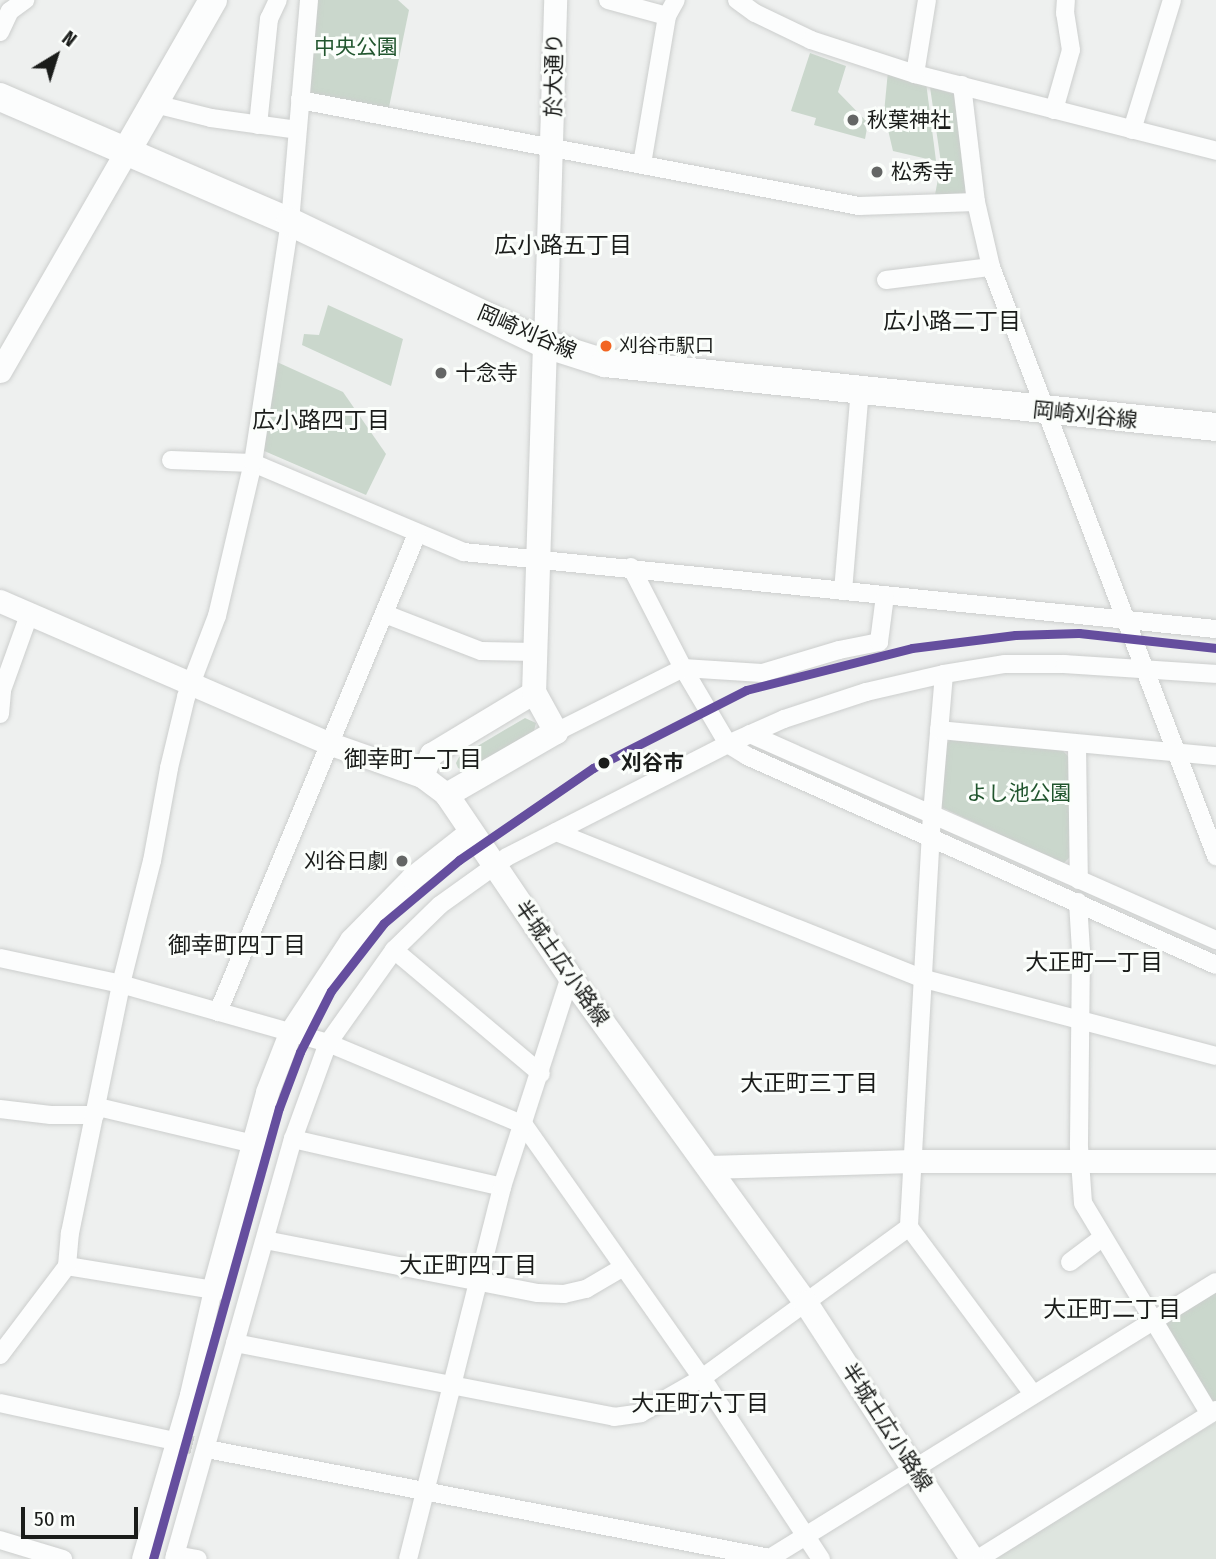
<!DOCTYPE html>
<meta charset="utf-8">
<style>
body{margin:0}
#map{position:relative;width:1216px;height:1559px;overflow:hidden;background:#eef0ef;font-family:"Fira Sans Condensed","Noto Sans JP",sans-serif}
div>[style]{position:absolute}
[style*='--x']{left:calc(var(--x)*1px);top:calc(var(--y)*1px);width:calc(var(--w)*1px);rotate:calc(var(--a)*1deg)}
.built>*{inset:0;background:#dee5df}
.green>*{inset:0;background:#cad7cc}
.minor-tunnel>*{height:18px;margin-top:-9px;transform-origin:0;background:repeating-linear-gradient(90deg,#ced0cf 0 18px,transparent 0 27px)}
.roads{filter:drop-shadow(0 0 2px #cccecd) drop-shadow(0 0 2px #cccecd)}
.minor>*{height:18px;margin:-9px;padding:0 9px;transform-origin:9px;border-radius:9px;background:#fcfdfd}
.tertiary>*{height:23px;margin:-11.5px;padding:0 11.5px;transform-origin:11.5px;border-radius:11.5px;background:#fcfdfd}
.secondary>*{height:24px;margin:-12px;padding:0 12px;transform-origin:12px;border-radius:12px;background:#fcfdfd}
.primary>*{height:28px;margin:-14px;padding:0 14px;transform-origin:14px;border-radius:14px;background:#fcfdfd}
.rail-1>*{height:9px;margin:-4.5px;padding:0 4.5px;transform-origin:4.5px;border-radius:4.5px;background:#654e9e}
.dots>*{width:19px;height:19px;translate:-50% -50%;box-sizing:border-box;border:4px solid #fbfefb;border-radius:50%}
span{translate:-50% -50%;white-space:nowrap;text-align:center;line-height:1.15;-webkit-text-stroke:6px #fbfefb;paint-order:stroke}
.bus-label{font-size:19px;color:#1a1c1a}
.left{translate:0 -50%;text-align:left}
.park-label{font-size:21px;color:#21552e}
.street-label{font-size:21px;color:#1a1c1a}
.poi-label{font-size:21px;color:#1a1c1a}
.right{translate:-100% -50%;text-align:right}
.stop-label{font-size:21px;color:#1a1c1a;font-weight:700}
.neighbourhood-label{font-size:23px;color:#1a1c1a}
.north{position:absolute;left:21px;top:21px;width:70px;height:70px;-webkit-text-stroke:5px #fbfefb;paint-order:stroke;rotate:38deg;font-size:19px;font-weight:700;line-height:28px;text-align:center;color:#1a1c1a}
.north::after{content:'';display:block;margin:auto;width:24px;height:32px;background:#1a1c1a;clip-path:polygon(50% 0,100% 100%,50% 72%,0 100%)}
.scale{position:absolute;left:21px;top:1507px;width:117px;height:32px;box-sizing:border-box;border:4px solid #1a1c1a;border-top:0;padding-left:9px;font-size:21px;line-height:24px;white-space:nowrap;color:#1a1c1a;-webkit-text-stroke:5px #fbfefb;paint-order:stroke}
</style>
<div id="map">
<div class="built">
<i style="clip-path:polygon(1216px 1422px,1216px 1559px,995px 1559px,993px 1556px)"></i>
</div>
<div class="green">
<i style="clip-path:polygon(315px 0,398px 0,409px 10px,388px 112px,306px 96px)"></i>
<i style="clip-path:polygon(810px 53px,846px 66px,838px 92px,868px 123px,865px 139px,814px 125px,816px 118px,791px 111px)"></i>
<i style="clip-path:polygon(888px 71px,926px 82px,936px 161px,893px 151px,884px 113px)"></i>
<i style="clip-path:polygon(930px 87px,957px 95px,970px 199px,934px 200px,941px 163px)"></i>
<i style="clip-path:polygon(328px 305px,403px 339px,391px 386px,302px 345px,304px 334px,319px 335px)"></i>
<i style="clip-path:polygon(277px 362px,343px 392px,386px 454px,366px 495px,262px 450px)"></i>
<i style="clip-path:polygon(525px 718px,536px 723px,534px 731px,465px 771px,458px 768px,456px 763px,459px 757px)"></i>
<i style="clip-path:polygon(950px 740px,1062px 750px,1069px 757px,1070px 857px,1063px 864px,941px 807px,945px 745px)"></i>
<i style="clip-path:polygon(1216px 1292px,1216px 1404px,1214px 1405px,1164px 1323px)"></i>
</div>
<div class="minor-tunnel">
<i style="--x:175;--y:1441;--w:33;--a:14"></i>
</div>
<div class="roads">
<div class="minor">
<i style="--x:608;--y:0;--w:61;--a:15.2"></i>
<i style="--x:737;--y:0;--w:22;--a:36"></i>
<i style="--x:755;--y:13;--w:62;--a:25.7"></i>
<i style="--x:811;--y:40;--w:109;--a:18.1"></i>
<i style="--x:915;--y:74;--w:311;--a:14.3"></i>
<i style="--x:0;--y:32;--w:23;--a:-65"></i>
<i style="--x:10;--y:11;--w:19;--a:-36"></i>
<i style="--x:915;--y:74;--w:75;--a:-80.8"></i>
<i style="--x:962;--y:85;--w:118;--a:83.2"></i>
<i style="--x:976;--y:202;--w:67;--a:77"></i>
<i style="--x:991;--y:267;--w:631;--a:69.09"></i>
<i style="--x:300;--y:100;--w:569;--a:10.74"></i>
<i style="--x:859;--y:206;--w:117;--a:-2"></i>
<i style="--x:155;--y:104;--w:58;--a:14"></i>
<i style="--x:211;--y:118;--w:87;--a:7.9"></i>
<i style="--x:1054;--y:110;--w:62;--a:-74.2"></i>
<i style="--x:1071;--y:50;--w:37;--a:-99"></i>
<i style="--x:1065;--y:13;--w:13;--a:-86"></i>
<i style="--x:258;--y:125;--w:107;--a:-84.1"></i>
<i style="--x:269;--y:19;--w:21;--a:-65"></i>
<i style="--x:1132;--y:130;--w:136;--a:-72.9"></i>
<i style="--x:642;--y:164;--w:150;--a:-80.4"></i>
<i style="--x:667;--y:16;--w:18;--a:-61"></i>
<i style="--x:886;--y:280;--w:106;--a:-7.1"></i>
<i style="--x:171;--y:460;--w:82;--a:2.1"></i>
<i style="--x:253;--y:463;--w:229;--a:22.9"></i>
<i style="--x:464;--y:552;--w:756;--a:5.85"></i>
<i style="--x:631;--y:567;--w:114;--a:62.8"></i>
<i style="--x:683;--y:668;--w:88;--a:59.4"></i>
<i style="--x:728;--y:744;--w:22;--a:32"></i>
<i style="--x:747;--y:756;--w:513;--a:24.02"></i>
<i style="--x:843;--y:591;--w:203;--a:-85.2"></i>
<i style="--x:385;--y:614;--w:103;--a:21.1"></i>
<i style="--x:481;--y:651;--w:55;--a:1"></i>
<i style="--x:944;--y:674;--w:141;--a:94.9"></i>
<i style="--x:932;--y:814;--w:414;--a:93.2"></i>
<i style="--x:909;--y:1227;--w:208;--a:53.4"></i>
<i style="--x:0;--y:714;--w:24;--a:-85"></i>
<i style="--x:2;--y:690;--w:80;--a:-70.2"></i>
<i style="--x:939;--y:730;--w:278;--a:5.4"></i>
<i style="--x:556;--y:732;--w:142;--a:-26.7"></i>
<i style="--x:683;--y:668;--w:79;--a:3.6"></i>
<i style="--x:762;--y:673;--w:80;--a:-16.6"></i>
<i style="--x:839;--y:650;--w:41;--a:-11.3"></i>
<i style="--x:879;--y:642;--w:46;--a:-82.6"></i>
<i style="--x:750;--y:734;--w:510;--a:23.85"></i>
<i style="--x:1077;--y:745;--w:135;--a:89.2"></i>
<i style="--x:556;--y:832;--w:393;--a:21.8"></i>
<i style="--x:921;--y:978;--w:305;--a:14.8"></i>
<i style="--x:1078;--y:902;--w:49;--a:86.5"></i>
<i style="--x:1081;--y:951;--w:196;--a:90.6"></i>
<i style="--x:1079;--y:1147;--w:56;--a:85.9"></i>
<i style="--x:1083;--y:1203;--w:246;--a:59"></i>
<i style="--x:394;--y:950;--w:192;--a:40.1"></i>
<i style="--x:0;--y:958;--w:124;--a:12.1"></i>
<i style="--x:121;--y:984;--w:215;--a:15.9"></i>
<i style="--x:328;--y:1043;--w:212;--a:22.7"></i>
<i style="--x:524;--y:1125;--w:309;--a:54.9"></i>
<i style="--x:702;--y:1378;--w:217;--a:56.7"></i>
<i style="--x:218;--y:1012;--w:518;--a:-67.4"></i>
<i style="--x:98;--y:1107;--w:159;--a:13.4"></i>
<i style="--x:0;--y:1109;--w:51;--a:6.7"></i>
<i style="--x:51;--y:1115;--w:44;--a:0"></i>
<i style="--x:293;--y:1139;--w:214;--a:12.9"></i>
<i style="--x:265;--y:1240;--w:278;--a:11"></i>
<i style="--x:538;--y:1293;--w:26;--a:2"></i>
<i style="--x:564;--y:1294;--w:23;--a:-13"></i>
<i style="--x:586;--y:1289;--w:42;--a:-30.3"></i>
<i style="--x:1070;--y:1262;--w:40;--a:-37"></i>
<i style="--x:67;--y:1266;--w:148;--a:9.3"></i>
<i style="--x:213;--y:1290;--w:108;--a:102.9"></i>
<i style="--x:189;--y:1395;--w:171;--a:106.3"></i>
<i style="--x:235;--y:1343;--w:386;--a:11"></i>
<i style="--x:614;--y:1417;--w:27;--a:-8"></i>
<i style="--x:641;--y:1413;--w:70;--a:-29.8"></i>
<i style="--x:702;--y:1378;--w:256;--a:-36.1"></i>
<i style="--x:0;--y:1355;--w:111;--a:-53"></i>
<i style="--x:67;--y:1266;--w:33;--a:-85"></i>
<i style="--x:70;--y:1233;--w:254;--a:-78.4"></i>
<i style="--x:121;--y:984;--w:127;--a:-75.9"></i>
<i style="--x:152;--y:861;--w:95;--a:-79.6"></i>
<i style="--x:169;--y:768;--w:73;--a:-76.5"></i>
<i style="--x:186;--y:697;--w:87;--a:-69.1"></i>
<i style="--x:217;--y:616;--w:157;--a:-76.8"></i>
<i style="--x:253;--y:463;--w:244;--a:-81.3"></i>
<i style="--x:290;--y:222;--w:223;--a:-85.1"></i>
<i style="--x:0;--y:1403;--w:179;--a:12.3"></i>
<i style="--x:207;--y:1449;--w:573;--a:10.96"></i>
<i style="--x:770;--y:1558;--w:524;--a:-31.75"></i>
<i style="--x:0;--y:1540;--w:66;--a:16.8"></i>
<i style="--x:175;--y:1555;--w:23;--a:10"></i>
<i style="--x:174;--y:1559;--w:437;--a:-74.2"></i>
<i style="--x:293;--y:1139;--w:102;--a:-70"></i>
<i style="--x:328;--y:1043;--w:114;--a:-54.6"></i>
<i style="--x:394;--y:950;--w:64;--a:-44.4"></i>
<i style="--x:440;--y:905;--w:82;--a:-35.6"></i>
<i style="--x:507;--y:857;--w:248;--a:-27.1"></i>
<i style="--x:728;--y:744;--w:61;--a:-24.1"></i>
<i style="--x:784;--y:719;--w:86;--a:-18.2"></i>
<i style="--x:866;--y:692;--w:80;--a:-13"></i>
<i style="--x:944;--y:674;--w:62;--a:-9.3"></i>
<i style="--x:1005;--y:664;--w:60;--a:0"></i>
<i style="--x:1065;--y:664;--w:151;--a:3.8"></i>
<i style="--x:408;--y:1559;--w:384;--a:-75.8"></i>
<i style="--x:502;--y:1187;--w:221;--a:-72.1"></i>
<i style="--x:978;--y:1559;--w:281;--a:-32"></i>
</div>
<div class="tertiary">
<i style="--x:545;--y:344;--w:344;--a:-88.3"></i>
<i style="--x:0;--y:371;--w:253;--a:-60.1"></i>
<i style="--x:0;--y:601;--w:361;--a:23.4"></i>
<i style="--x:331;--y:744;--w:96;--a:19.4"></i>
<i style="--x:422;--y:776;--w:31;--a:37"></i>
<i style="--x:422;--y:776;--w:24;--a:-68"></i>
<i style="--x:431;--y:754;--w:120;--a:-31"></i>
<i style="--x:708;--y:1167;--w:205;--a:-1.7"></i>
<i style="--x:913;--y:1161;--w:303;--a:0"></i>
<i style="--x:213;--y:1290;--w:205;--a:-74.7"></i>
<i style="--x:267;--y:1092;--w:63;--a:-68.7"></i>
<i style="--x:290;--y:1033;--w:111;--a:-56.7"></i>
<i style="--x:351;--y:940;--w:87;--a:-45.5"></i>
<i style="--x:412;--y:878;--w:73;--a:-38.3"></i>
</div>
<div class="secondary">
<i style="--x:545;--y:344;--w:348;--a:91.8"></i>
<i style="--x:534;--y:692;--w:46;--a:61.2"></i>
<i style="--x:556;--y:732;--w:126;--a:150"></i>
<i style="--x:447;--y:795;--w:220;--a:55.9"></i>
<i style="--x:570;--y:977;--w:402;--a:54.1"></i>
<i style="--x:806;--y:1303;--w:305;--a:57"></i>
</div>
<div class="primary">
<i style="--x:0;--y:97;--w:316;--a:23.3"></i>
<i style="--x:290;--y:222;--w:283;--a:25.6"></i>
<i style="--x:545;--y:344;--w:63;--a:17.6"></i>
<i style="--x:605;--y:363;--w:614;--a:5.98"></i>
<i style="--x:126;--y:152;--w:175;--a:-60.2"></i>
</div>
</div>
<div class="rail-1">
<i style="--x:153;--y:1559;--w:468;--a:-74.4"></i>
<i style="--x:279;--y:1108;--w:60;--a:-69.4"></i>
<i style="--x:300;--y:1052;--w:68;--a:-63.1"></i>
<i style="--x:331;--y:991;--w:86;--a:-52.1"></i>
<i style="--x:384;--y:923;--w:98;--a:-40"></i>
<i style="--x:459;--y:860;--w:163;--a:-34.5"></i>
<i style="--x:593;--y:768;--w:172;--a:-27"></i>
<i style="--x:746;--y:690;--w:171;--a:-14.2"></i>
<i style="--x:912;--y:648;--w:104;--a:-7.2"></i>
<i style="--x:1015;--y:635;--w:64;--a:-1.8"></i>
<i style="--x:1079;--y:633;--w:138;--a:6.2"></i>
</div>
<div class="dots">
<i style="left:853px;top:120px;background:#646665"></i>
<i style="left:877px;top:172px;background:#646665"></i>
<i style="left:606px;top:346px;background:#f26522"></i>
<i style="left:441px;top:373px;background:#646665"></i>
<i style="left:604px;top:763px;background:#1a1c1a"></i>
<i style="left:402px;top:861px;background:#646665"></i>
</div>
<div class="bus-label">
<span class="left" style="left:619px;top:346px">刈谷市駅口</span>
</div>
<div class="park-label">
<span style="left:356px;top:47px">中央公園</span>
<span style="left:1019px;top:793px">よし池公園</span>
</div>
<div class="street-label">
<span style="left:554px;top:75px;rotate:-89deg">於大通り</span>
<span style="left:527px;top:332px;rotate:23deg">岡崎刈谷線</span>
<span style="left:1085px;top:415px;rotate:6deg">岡崎刈谷線</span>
<span style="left:562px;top:963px;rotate:55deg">半城土広小路線</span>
<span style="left:887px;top:1427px;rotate:57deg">半城土広小路線</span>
</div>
<div class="poi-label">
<span class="left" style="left:867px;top:120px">秋葉神社</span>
<span class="left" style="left:891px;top:172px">松秀寺</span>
<span class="left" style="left:455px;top:373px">十念寺</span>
<span class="right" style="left:388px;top:861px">刈谷日劇</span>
</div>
<div class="stop-label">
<span class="left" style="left:621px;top:763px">刈谷市</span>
</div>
<div class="neighbourhood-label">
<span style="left:563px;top:245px">広小路五丁目</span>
<span style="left:952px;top:321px">広小路二丁目</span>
<span style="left:321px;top:420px">広小路四丁目</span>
<span style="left:413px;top:759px">御幸町一丁目</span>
<span style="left:237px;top:945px">御幸町四丁目</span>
<span style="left:1094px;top:962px">大正町一丁目</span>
<span style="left:809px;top:1083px">大正町三丁目</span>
<span style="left:468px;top:1265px">大正町四丁目</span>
<span style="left:1112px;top:1309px">大正町二丁目</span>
<span style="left:700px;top:1403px">大正町六丁目</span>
</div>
<div class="north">N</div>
<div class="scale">50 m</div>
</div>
